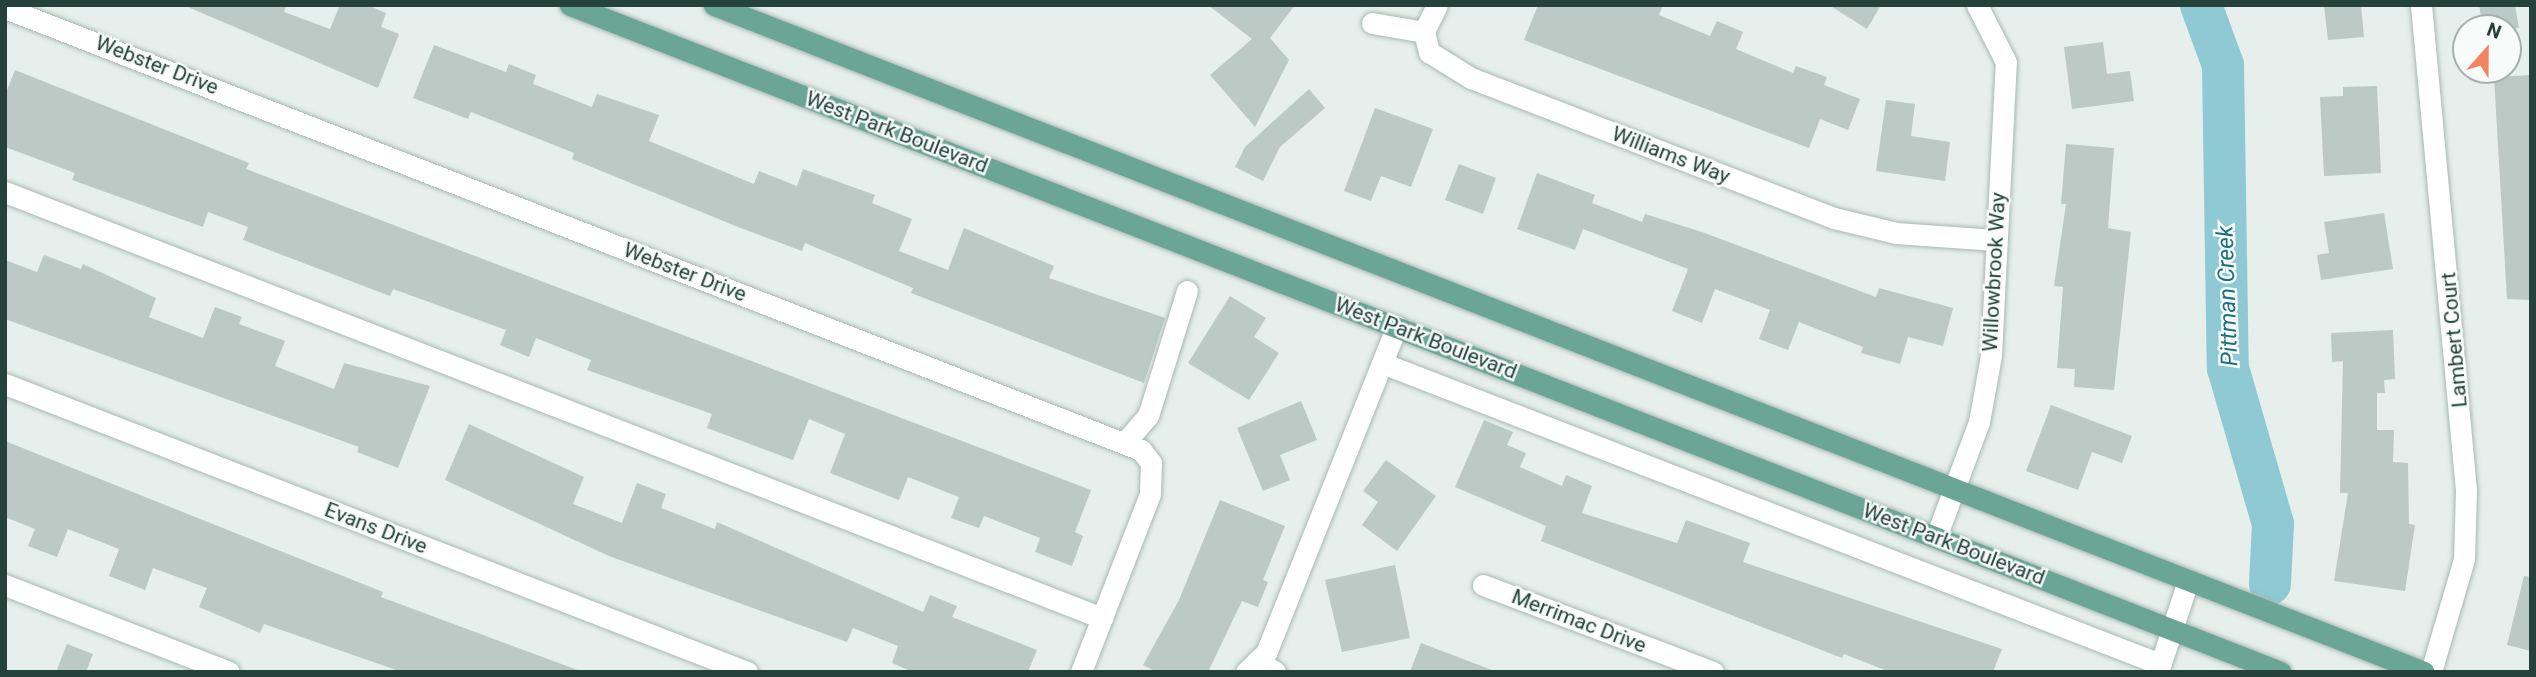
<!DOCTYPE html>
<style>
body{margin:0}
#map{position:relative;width:2536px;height:677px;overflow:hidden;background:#e6efeb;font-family:Roboto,sans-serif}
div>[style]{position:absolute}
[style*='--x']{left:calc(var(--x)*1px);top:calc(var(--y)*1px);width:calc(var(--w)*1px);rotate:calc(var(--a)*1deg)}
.river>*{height:42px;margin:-21px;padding:0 21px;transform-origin:21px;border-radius:21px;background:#8ec9d4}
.building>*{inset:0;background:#bbcac4}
.roads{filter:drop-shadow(0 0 2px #a8b8b2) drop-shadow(0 0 2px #a8b8b2)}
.minor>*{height:21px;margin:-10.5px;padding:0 10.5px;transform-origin:10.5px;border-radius:10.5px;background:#fff}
.major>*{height:21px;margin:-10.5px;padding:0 10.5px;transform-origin:10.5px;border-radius:10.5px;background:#6aa596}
span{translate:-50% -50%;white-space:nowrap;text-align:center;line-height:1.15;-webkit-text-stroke:5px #f7fbf9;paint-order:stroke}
.street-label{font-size:21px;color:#24423a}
.water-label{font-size:23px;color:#1c6f80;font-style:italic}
.frame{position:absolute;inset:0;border:7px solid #24423a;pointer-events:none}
.north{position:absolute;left:2452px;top:14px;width:70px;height:70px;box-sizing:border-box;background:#f7fbf9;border:2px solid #a3b1ad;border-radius:50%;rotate:21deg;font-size:19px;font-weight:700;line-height:28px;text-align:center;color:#24423a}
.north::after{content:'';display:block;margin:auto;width:24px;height:32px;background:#f4845f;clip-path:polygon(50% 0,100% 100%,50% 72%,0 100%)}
</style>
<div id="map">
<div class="river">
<i style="--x:2201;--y:5;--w:64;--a:69.9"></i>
<i style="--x:2223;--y:65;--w:303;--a:89.1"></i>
<i style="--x:2228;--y:368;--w:162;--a:73.9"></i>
<i style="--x:2273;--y:524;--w:60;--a:92.9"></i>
</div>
<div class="building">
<i style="clip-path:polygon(183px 5px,286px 5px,284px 12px,330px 29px,340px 5px,367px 5px,386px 13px,381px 27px,399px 34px,378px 88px)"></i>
<i style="clip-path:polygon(1208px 5px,1295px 5px,1270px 38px,1289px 60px,1255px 127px,1210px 75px,1252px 39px)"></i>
<i style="clip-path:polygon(1538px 5px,1663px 5px,1659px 15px,1710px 36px,1717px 21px,1743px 32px,1736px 49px,1793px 73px,1796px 66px,1827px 77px,1824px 85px,1860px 99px,1848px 130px,1820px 119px,1809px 148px,1524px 40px)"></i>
<i style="clip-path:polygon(1829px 5px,1881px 5px,1867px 29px)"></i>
<i style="clip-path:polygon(2324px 5px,2361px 5px,2364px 37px,2328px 40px)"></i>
<i style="clip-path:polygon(2479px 5px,2515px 5px,2519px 28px,2483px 28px)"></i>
<i style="clip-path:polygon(2103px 42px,2107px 74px,2130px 71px,2134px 101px,2072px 109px,2064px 47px)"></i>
<i style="clip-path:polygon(434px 45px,506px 72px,509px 64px,536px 75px,533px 84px,592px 107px,597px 94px,659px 115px,649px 141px,754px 184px,759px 171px,797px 186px,803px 169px,875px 195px,872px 203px,912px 219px,899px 251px,948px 270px,964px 228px,1054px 266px,1049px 278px,1165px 318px,1144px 383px,911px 293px,913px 288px,805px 243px,802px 251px,738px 227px,572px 159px,574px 153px,471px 112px,468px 119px,413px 98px)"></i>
<i style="clip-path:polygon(15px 70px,249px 163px,246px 169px,1091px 490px,1075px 532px,1083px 536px,1072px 566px,1035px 552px,1040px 538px,984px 516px,979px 528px,951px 518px,959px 497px,908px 477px,899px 500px,830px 473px,845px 434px,809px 419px,793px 460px,707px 428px,712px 414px,587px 370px,591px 360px,536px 338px,529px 357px,500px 345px,506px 330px,393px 289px,390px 296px,243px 240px,248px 227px,208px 212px,203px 227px,72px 180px,75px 173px,5px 147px,5px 95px)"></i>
<i style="clip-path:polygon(2531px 75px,2531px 300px,2507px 299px,2494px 77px)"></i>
<i style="clip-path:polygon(2377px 86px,2381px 173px,2324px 176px,2320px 97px,2343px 96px,2343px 87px)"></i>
<i style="clip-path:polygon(1309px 89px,1325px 108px,1280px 147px,1263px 181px,1235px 167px,1245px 147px)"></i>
<i style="clip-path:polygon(1886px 100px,1915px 104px,1911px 136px,1950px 142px,1945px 181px,1876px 171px)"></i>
<i style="clip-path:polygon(1375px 108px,1433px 129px,1411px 187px,1381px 176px,1371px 201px,1344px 191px)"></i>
<i style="clip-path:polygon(2066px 144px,2114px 148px,2108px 228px,2131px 232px,2114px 390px,2074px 387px,2075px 369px,2057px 368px,2063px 287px,2054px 286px,2066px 204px,2061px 204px)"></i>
<i style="clip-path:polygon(1459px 164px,1496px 178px,1483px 214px,1445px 200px)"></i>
<i style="clip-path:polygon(1537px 173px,1595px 195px,1592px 203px,1642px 222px,1645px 214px,1702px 232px,1876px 297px,1879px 288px,1953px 308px,1943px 346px,1908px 337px,1900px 364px,1861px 353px,1863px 347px,1799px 322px,1788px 350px,1759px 339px,1770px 310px,1715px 289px,1702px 323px,1672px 311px,1688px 269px,1583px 229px,1575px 250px,1517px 229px)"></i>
<i style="clip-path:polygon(2384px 213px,2393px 269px,2321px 280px,2317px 255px,2329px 253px,2324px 222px)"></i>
<i style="clip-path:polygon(44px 255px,81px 269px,83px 264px,156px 298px,149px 317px,203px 338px,215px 307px,242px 317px,239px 324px,285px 341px,275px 366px,334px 389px,344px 363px,430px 386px,398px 468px,357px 452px,359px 447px,5px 319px,5px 260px,37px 272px)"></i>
<i style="clip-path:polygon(1230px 296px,1266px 318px,1254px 337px,1279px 353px,1249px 400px,1188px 363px)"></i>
<i style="clip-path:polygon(2393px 330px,2395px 379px,2384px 380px,2385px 393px,2377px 393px,2377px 430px,2394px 430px,2393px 462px,2408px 463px,2409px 524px,2415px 525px,2405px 591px,2334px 581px,2348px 493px,2340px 493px,2343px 361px,2332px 362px,2331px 333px)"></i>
<i style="clip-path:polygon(1301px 401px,1317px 440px,1280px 455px,1290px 480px,1263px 491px,1237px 428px)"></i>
<i style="clip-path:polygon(2051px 405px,2132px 436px,2122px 463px,2092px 452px,2078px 490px,2026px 471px)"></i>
<i style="clip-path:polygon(1484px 420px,1513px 432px,1507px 445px,1526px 453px,1520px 467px,1562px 486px,1566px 475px,1592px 486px,1582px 513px,1677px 543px,1686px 520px,1750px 543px,1743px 562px,2002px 649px,1993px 672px,1890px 672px,1844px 654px,1842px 658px,1541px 541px,1546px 526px,1455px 487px)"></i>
<i style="clip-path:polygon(469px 424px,584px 477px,573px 504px,622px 523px,637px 483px,666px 494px,661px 508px,715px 529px,717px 522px,923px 612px,930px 595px,957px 606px,952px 617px,1037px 650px,1028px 672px,913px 672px,892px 663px,898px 646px,853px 628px,847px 642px,609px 556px,445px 480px)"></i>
<i style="clip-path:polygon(5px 441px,383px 592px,381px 597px,583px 672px,402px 672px,264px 624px,260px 633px,199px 607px,207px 588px,153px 568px,145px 590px,109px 576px,119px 549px,68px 529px,57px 557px,28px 546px,35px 529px,5px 517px)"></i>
<i style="clip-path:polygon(1386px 460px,1436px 496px,1397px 551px,1362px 525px,1378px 502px,1363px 491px)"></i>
<i style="clip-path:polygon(1220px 500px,1285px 526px,1263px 580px,1268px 582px,1258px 607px,1242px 601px,1208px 672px,1157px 672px,1143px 665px,1179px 600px)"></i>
<i style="clip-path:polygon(1395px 565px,1410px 638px,1342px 652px,1325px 580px)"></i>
<i style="clip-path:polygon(2524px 576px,2531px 577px,2531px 651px,2507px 645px)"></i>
<i style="clip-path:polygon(1421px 643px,1492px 670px,1491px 672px,1410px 672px)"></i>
<i style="clip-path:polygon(67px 644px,93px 654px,86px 672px,56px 672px)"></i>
</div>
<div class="roads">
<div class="minor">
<i style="--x:1437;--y:5;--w:30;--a:116"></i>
<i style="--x:1424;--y:32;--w:21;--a:76"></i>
<i style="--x:1429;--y:52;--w:49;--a:31.8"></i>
<i style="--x:1471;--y:78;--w:389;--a:21.1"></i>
<i style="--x:1834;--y:218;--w:64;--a:13.6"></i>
<i style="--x:1896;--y:233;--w:99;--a:4"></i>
<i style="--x:2421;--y:5;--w:486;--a:84.7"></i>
<i style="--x:2466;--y:489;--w:70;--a:91.6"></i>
<i style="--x:2464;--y:559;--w:118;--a:106.3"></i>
<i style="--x:5;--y:8;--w:1219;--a:21.26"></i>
<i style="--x:1141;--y:450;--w:16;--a:52"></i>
<i style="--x:1151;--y:463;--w:31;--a:92"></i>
<i style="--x:1150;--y:494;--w:191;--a:111.2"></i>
<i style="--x:1372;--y:23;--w:53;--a:9.8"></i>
<i style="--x:5;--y:192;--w:1177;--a:21.22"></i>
<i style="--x:1382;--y:363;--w:834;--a:21.15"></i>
<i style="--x:5;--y:384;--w:796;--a:21.21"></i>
<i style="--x:1126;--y:441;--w:33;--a:-49"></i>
<i style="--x:1148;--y:416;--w:131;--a:-72.7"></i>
<i style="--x:1936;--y:537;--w:123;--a:-69.5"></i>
<i style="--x:1979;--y:422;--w:68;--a:-79.8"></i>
<i style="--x:1991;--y:355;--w:293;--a:-87.1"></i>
<i style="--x:2006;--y:62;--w:64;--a:-117"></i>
<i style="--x:5;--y:585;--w:240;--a:21.2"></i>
<i style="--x:1483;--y:585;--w:246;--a:20.7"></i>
<i style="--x:1257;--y:661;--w:21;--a:31"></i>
<i style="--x:1246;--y:672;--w:28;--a:-44"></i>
<i style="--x:1266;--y:653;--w:352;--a:-68.2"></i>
<i style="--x:2158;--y:672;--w:96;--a:-71.8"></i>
</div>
<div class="major">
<i style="--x:570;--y:5;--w:1836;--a:21.3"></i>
<i style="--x:714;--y:5;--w:1835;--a:21.31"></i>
</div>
</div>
<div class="street-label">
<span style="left:157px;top:65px;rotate:21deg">Webster Drive</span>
<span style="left:897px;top:132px;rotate:21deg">West Park Boulevard</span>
<span style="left:1671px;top:155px;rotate:21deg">Williams Way</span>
<span style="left:685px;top:272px;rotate:21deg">Webster Drive</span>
<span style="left:1994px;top:272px;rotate:-87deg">Willowbrook Way</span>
<span style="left:1426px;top:338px;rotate:21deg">West Park Boulevard</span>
<span style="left:2454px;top:340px;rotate:-95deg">Lambert Court</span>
<span style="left:376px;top:528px;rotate:21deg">Evans Drive</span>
<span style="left:1954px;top:544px;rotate:21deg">West Park Boulevard</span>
<span style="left:1579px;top:621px;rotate:21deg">Merrimac Drive</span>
</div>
<div class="water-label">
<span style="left:2228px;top:296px;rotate:-92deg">Pittman Creek</span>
</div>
<div class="frame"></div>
<div class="north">N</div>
</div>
